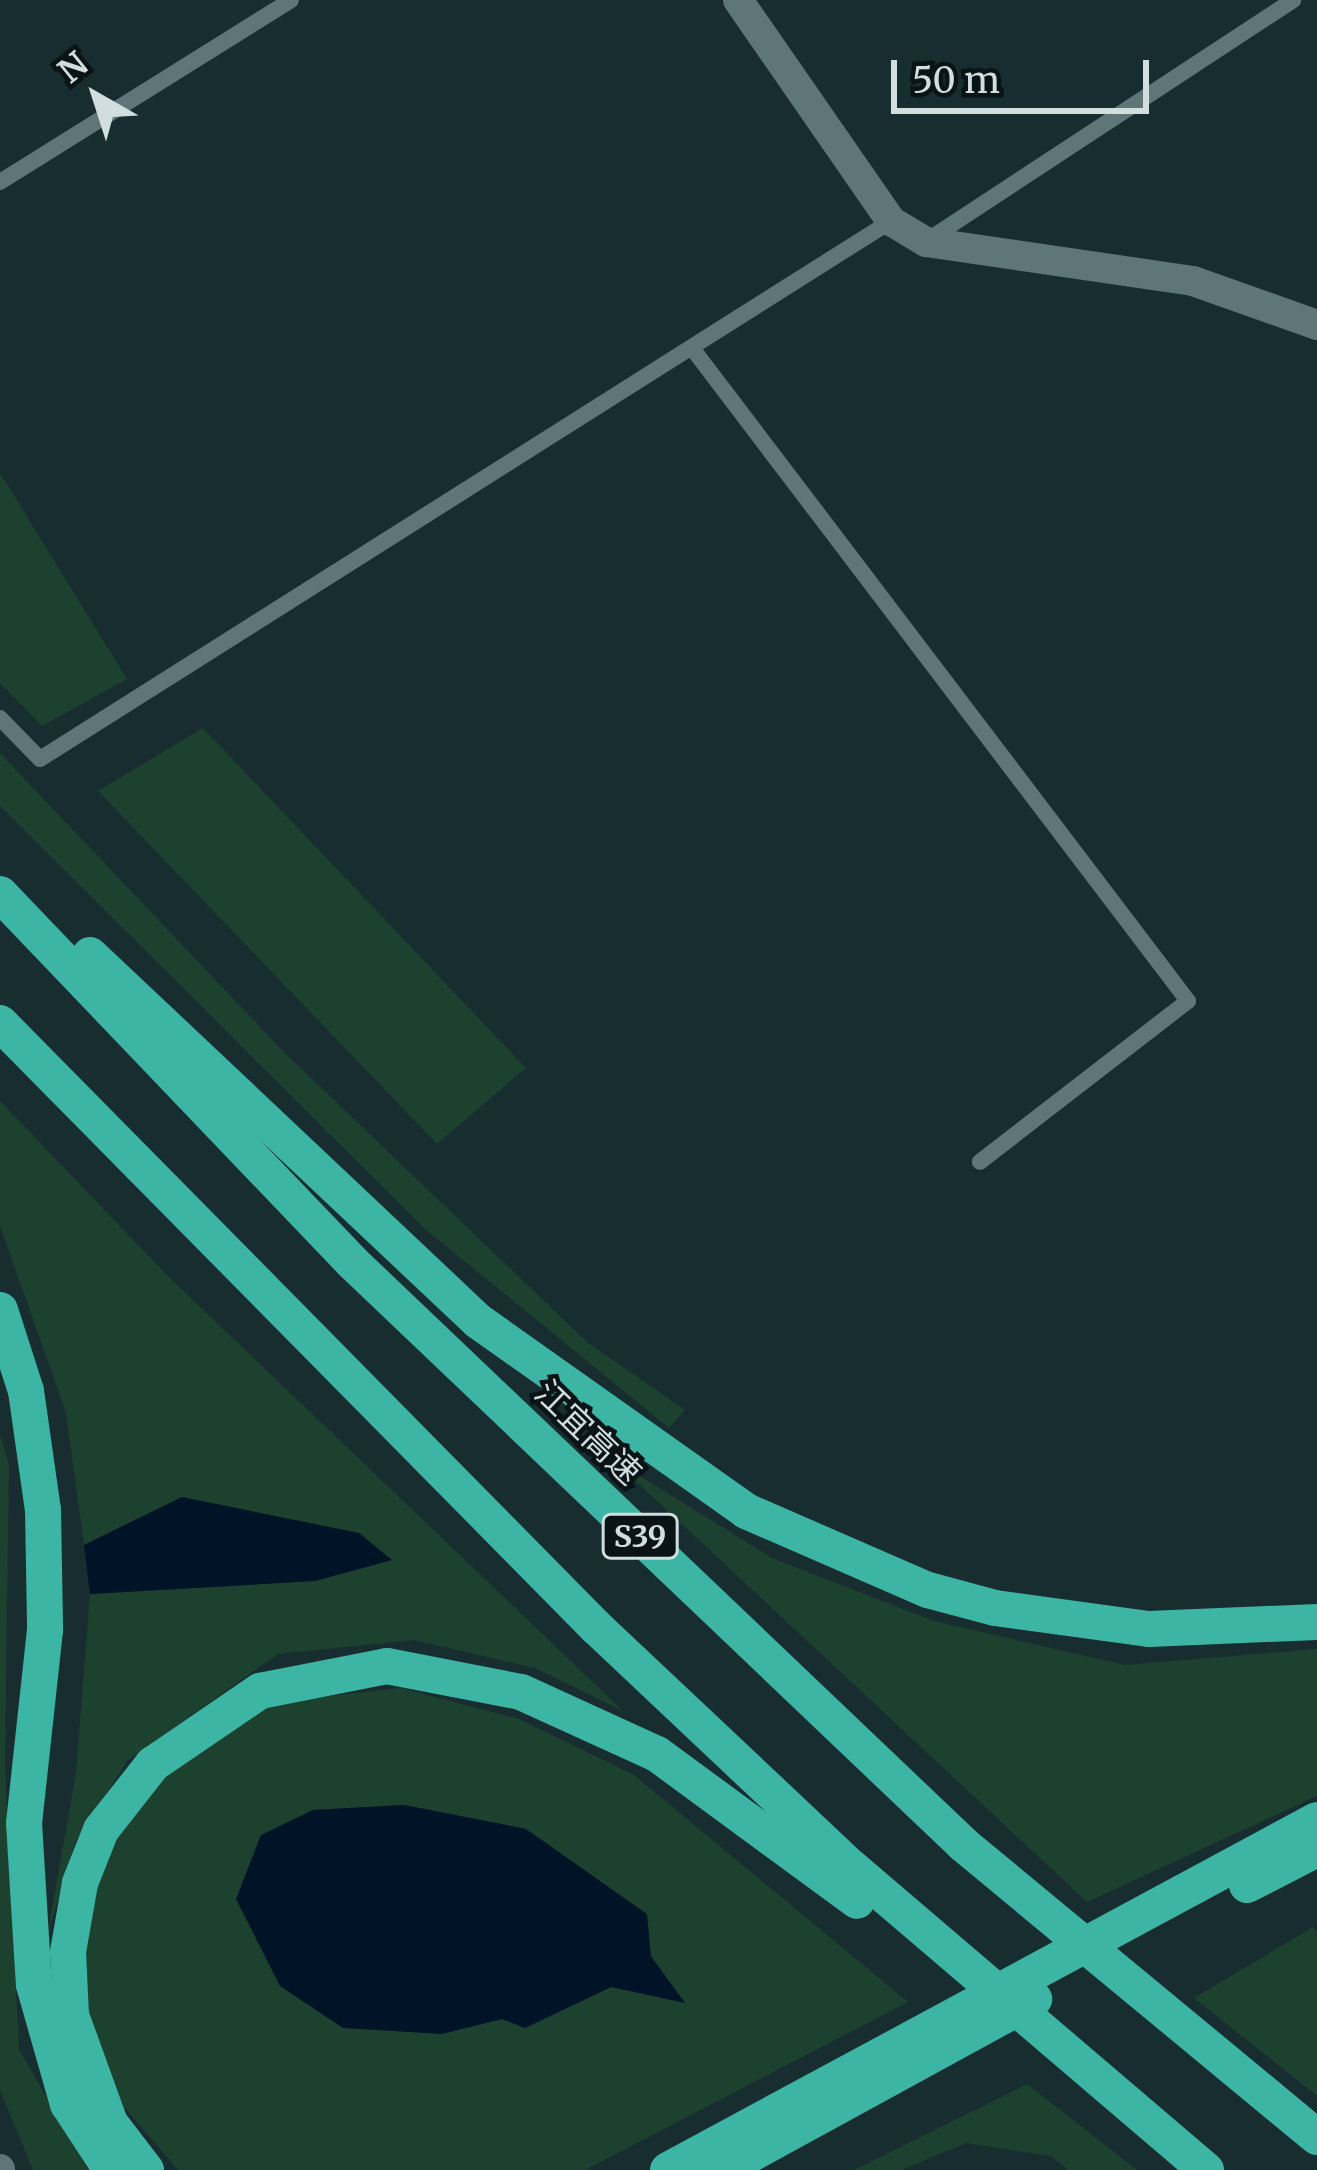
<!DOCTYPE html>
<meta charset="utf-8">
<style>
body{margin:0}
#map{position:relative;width:1317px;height:2170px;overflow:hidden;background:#182d30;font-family:Merriweather,"Noto Sans SC",serif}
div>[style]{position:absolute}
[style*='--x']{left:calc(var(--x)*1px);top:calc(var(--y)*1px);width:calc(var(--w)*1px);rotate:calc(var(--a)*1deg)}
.green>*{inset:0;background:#1c412f}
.water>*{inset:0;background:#001327}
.service>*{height:16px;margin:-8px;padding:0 8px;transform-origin:8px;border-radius:8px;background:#5f7678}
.minor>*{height:30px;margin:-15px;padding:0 15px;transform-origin:15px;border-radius:15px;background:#5f7678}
.motorway>*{height:36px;margin:-18px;padding:0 18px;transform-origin:18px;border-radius:18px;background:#3db5a4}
span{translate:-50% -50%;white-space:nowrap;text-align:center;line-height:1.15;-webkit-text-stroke:9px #0b1415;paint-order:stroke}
.shield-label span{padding:3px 9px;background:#0b1415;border:3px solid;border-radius:9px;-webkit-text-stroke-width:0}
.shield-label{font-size:30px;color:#d1dedf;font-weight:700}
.street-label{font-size:33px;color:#d1dedf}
.north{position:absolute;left:36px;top:36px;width:120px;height:120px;-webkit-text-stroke:9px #0b1415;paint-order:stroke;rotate:321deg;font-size:33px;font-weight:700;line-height:48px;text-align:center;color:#d1dedf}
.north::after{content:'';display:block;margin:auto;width:42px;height:54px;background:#d1dedf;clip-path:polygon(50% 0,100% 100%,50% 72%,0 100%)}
.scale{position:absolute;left:891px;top:60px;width:258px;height:54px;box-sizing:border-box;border:6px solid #d1dedf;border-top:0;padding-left:15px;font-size:36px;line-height:42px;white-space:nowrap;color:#d1dedf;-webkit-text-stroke:9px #0b1415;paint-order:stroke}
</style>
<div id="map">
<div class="green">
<i style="clip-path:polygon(0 473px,127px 679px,42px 726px,0 683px)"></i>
<i style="clip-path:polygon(203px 728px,526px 1068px,437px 1144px,98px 791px)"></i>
<i style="clip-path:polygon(0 753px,284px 1052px,587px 1342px,685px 1410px,669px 1428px,424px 1228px,0 806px)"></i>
<i style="clip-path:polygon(0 1101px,169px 1277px,623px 1711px,535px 1668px,414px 1640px,278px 1654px,128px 1760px,76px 1841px,47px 1937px,76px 1772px,90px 1594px,315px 1581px,391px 1560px,183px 1497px,84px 1545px,66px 1413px,0 1226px)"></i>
<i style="clip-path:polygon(0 1434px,9px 1465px,5px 1765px,19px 2049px,88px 2170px,33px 2170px,0 2090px)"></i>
<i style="clip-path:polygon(611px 1458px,772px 1558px,934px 1621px,1125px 1665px,1317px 1649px,1317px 1796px,1087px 1902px)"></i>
<i style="clip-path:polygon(evenodd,401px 1688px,519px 1719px,634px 1775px,908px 2002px,585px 2170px,178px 2170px,124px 2107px,82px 1996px,80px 1939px,111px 1827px,183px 1750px,268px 1703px,401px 1688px,404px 1805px,526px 1829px,684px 2001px,611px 1987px,525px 2028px,502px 2019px,313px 1810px,404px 1805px)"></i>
<i style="clip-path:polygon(1313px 1927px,1317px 1933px,1317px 2096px,1194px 1998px)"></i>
<i style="clip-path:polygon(1027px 2084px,1137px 2170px,1068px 2170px,1051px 2156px,966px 2143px,901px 2170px,854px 2170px)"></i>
</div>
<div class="water">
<i style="clip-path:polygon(182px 1497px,359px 1533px,392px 1560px,315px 1581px,90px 1594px,84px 1545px)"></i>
<i style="clip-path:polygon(404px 1805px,526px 1829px,647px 1914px,651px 1956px,685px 2003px,611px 1987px,525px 2028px,502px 2019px,442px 2034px,343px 2028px,280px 1986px,236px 1899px,261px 1835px,313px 1810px)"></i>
</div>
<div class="service">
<i style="--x:0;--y:182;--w:343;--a:-32"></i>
<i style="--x:928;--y:240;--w:437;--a:-33.3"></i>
<i style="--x:692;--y:348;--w:820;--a:52.78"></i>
<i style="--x:1188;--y:1001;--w:263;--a:142.3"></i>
<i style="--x:0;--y:718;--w:57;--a:45.7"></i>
<i style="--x:40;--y:759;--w:1007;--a:-32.3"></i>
</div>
<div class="minor">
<i style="--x:738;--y:0;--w:269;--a:55.3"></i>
<i style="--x:891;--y:221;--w:41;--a:31"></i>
<i style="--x:926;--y:242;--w:270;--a:8.3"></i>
<i style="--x:1193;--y:281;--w:132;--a:19.5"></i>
<i style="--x:0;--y:2169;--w:1;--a:90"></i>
</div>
<div class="motorway">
<i style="--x:0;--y:894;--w:509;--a:46.27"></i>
<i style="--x:352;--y:1262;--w:845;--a:43.61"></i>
<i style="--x:964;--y:1845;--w:458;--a:39.6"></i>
<i style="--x:90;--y:955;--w:533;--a:43.33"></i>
<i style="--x:478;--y:1321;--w:329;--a:35.3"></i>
<i style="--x:746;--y:1511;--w:198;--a:23.5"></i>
<i style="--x:928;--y:1590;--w:69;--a:15"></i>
<i style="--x:995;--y:1608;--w:155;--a:7.8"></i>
<i style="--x:1149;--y:1629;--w:168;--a:-2.4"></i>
<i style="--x:0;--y:1023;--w:849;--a:45.38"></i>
<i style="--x:596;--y:1627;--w:350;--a:43.3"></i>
<i style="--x:851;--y:1867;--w:467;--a:40.5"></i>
<i style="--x:0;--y:1310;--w:85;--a:72.2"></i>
<i style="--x:26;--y:1391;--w:120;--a:81.9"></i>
<i style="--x:43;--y:1510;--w:120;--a:89"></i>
<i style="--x:45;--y:1630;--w:194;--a:96.2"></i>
<i style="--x:24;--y:1823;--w:162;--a:86.5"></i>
<i style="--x:34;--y:1985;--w:124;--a:74.1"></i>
<i style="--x:68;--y:2104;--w:79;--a:56.9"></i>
<i style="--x:1247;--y:1885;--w:79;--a:-27.2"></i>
<i style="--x:146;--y:2170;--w:59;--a:-127.5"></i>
<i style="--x:110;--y:2123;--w:115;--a:-109.9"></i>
<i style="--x:71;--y:2015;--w:63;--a:-92.7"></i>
<i style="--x:68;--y:1952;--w:70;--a:-80.1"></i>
<i style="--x:80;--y:1883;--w:57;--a:-68.4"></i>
<i style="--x:101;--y:1830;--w:84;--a:-51.8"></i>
<i style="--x:153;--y:1764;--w:130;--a:-34.3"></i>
<i style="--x:260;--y:1691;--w:129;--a:-11.1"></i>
<i style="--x:387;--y:1666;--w:136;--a:11"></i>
<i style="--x:521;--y:1692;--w:149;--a:24.5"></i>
<i style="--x:657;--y:1754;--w:248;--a:36.3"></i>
<i style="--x:668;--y:2170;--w:737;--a:-28.34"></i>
<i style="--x:722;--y:2170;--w:356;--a:-28.7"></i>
</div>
<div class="shield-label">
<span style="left:640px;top:1536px">S39</span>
</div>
<div class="street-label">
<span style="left:588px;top:1433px;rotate:44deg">江宜高速</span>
</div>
<div class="north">N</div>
<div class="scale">50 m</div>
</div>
